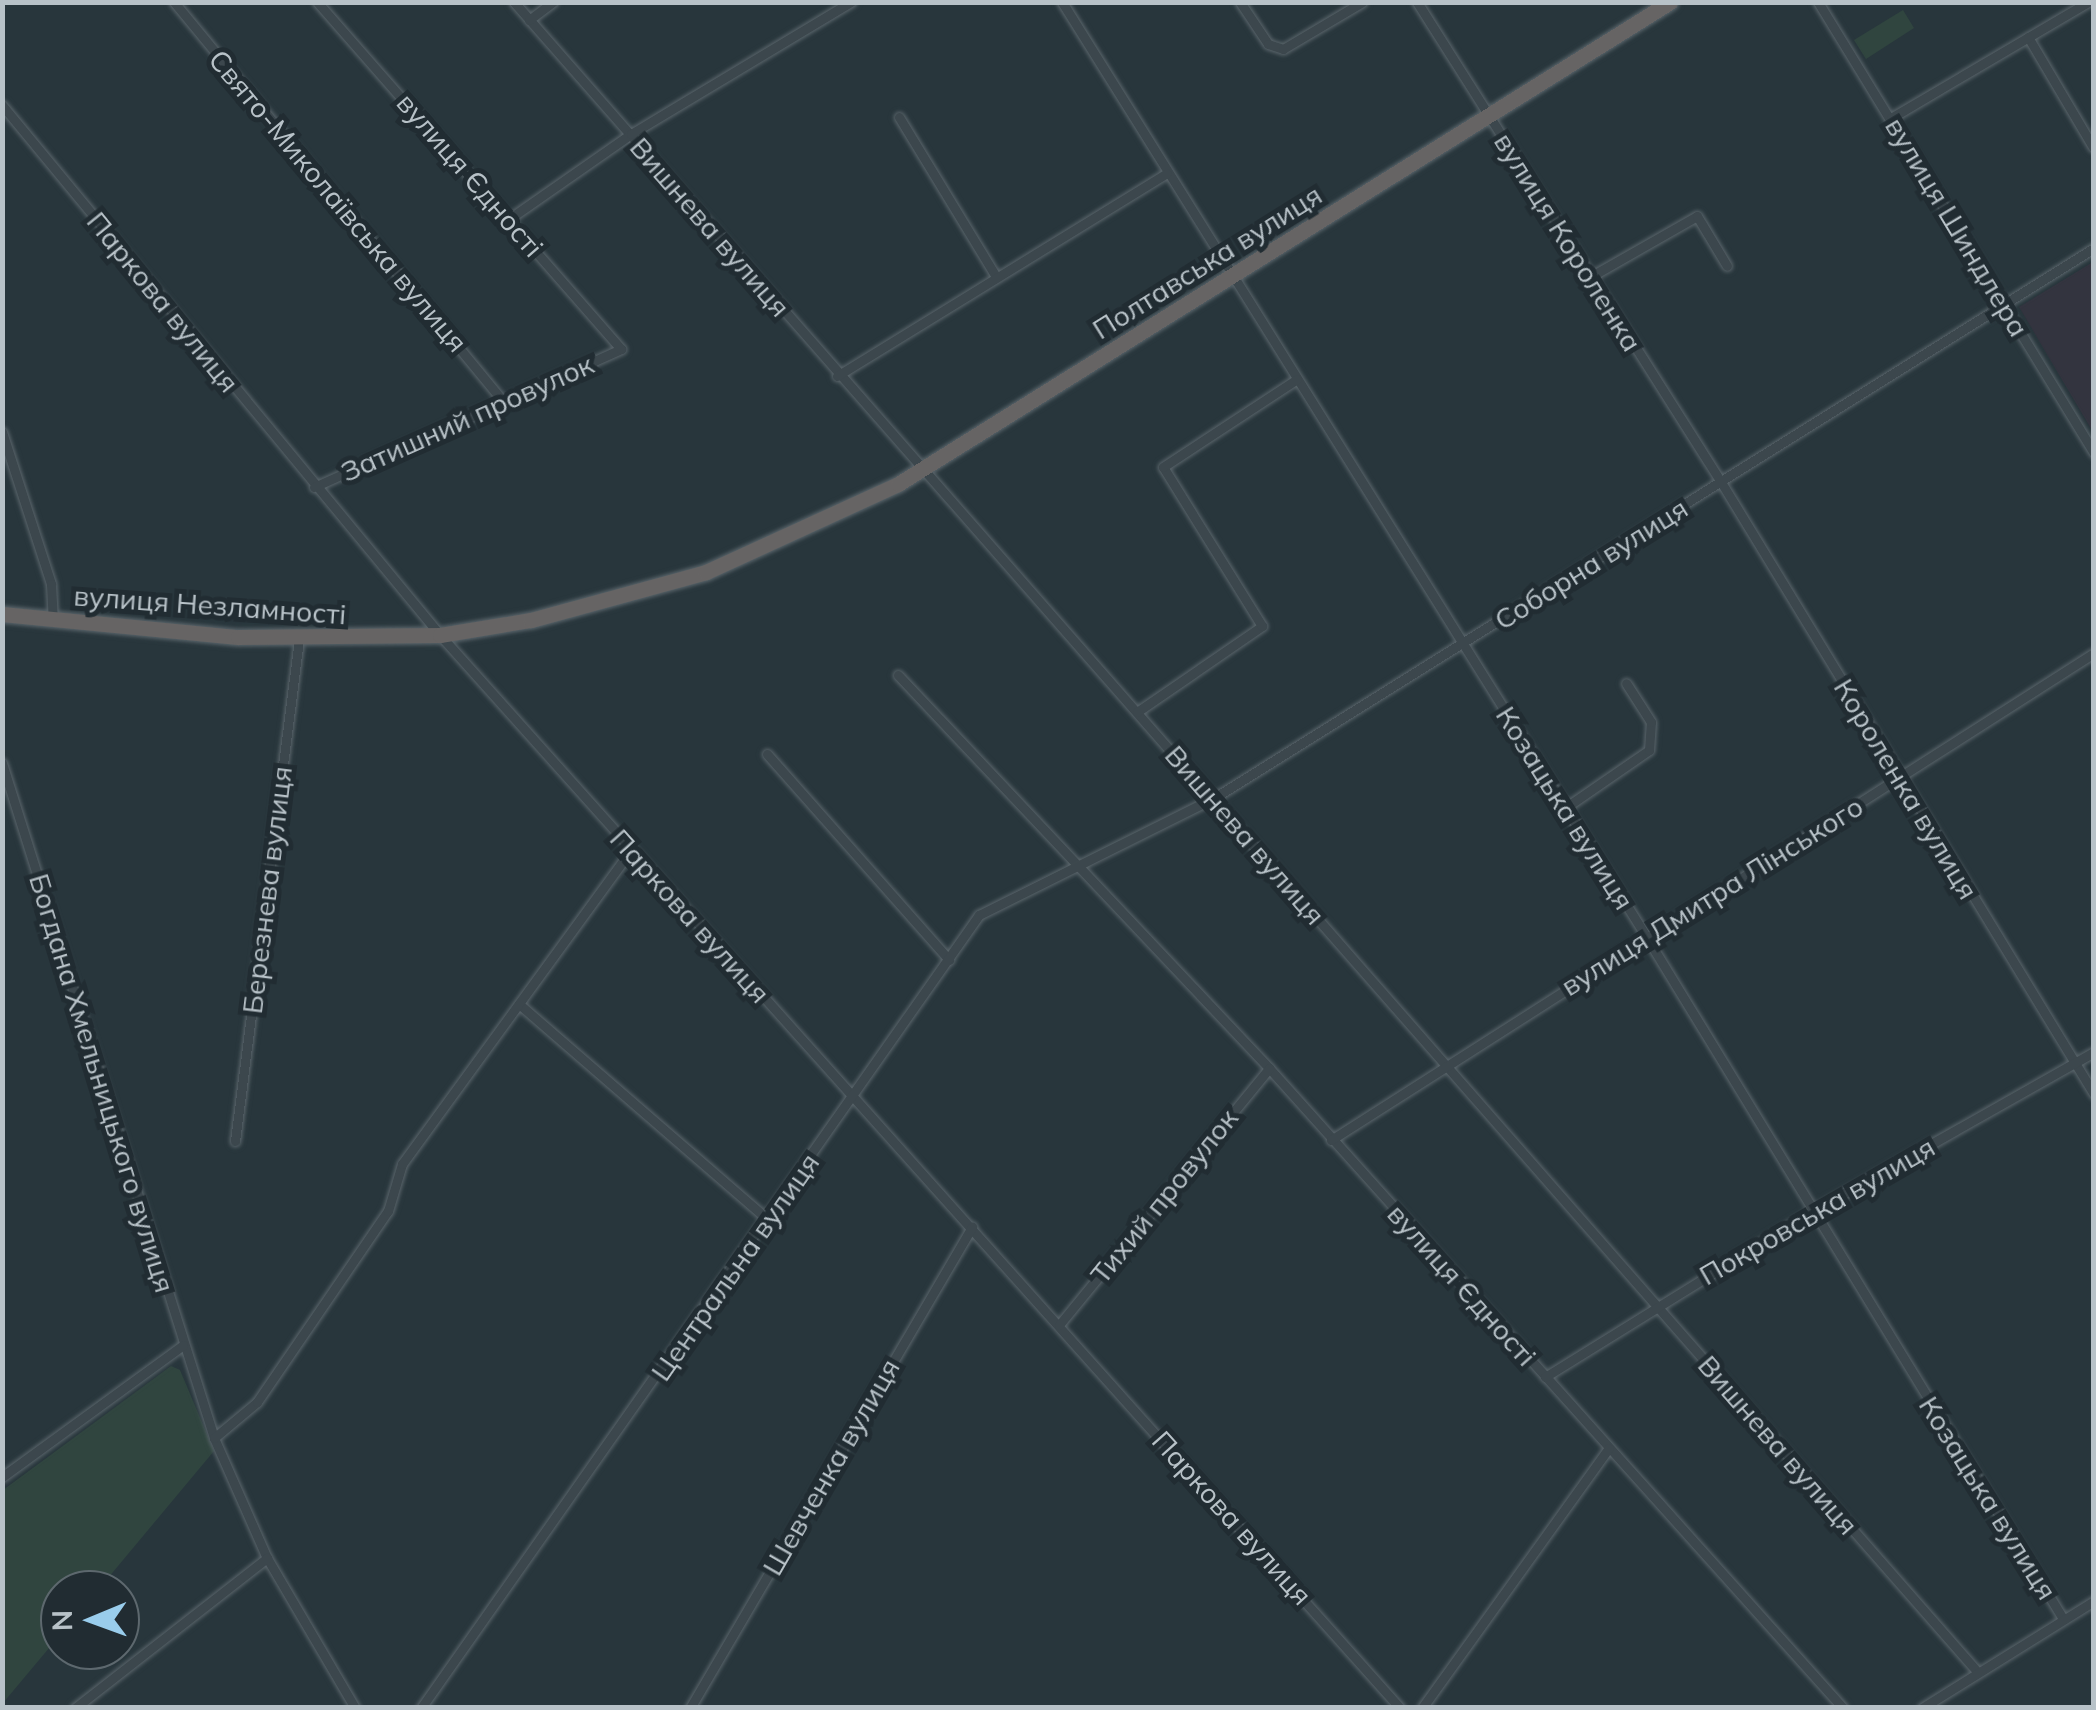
<!DOCTYPE html>
<meta charset="utf-8">
<style>
body{margin:0}
#map{position:relative;width:2096px;height:1710px;overflow:hidden;background:#28363c;font-family:Mulish,sans-serif}
div>[style]{position:absolute}
[style*='--x']{left:calc(var(--x)*1px);top:calc(var(--y)*1px);width:calc(var(--w)*1px);rotate:calc(var(--a)*1deg)}
.medical>*{inset:0;background:#33343f}
.green>*{inset:0;background:#30453f}
.roads{filter:drop-shadow(0 0 2px #5a656b) drop-shadow(0 0 2px #5a656b)}
.minor>*{height:9px;margin:-4.5px;padding:0 4.5px;transform-origin:4.5px;border-radius:4.5px;background:#3c474d}
.trunk>*{height:15px;margin:-7.5px;padding:0 7.5px;transform-origin:7.5px;border-radius:7.5px;background:#666464}
span{translate:-50% -50%;white-space:nowrap;text-align:center;line-height:1.15;-webkit-text-stroke:10px #212c32;paint-order:stroke}
.street-label{font-size:28px;color:#b8c2c8}
.frame{position:absolute;inset:0;border:5px solid #b8c2c8;pointer-events:none}
.north{position:absolute;left:40px;top:1570px;width:100px;height:100px;box-sizing:border-box;background:#212c32;border:2px solid #5d686e;border-radius:50%;rotate:269deg;font-size:28px;font-weight:700;line-height:40px;text-align:center;color:#b8c2c8}
.north::after{content:'';display:block;margin:auto;width:35px;height:45px;background:#99cdec;clip-path:polygon(50% 0,100% 100%,50% 72%,0 100%)}
</style>
<div id="map">
<div class="medical">
<i style="clip-path:polygon(2093px 262px,2093px 432px,2019px 307px)"></i>
</div>
<div class="green">
<i style="clip-path:polygon(1903px 10px,1914px 28px,1866px 59px,1854px 40px)"></i>
<i style="clip-path:polygon(171px 1366px,180px 1370px,214px 1451px,98px 1590px,60px 1590px,60px 1635px,3px 1703px,3px 1490px)"></i>
</div>
<div class="roads">
<div class="minor">
<i style="--x:174;--y:2;--w:516;--a:50.51"></i>
<i style="--x:514;--y:2;--w:2217;--a:48.77"></i>
<i style="--x:1062;--y:2;--w:1104;--a:57.99"></i>
<i style="--x:1647;--y:938;--w:796;--a:58.57"></i>
<i style="--x:1240;--y:2;--w:50;--a:56.3"></i>
<i style="--x:1268;--y:44;--w:16;--a:18"></i>
<i style="--x:1283;--y:49;--w:92;--a:-30.7"></i>
<i style="--x:1417;--y:2;--w:568;--a:57.65"></i>
<i style="--x:1721;--y:482;--w:717;--a:58.64"></i>
<i style="--x:1818;--y:2;--w:529;--a:58.53"></i>
<i style="--x:529;--y:20;--w:30;--a:-37"></i>
<i style="--x:2028;--y:37;--w:128;--a:59.4"></i>
<i style="--x:2;--y:105;--w:688;--a:50.43"></i>
<i style="--x:440;--y:635;--w:1440;--a:48.18"></i>
<i style="--x:899;--y:117;--w:185;--a:58.7"></i>
<i style="--x:1891;--y:118;--w:229;--a:-30.5"></i>
<i style="--x:509;--y:219;--w:149;--a:-34.9"></i>
<i style="--x:631;--y:134;--w:257;--a:-31"></i>
<i style="--x:1590;--y:277;--w:123;--a:-29.7"></i>
<i style="--x:1697;--y:216;--w:58;--a:59"></i>
<i style="--x:837;--y:376;--w:387;--a:-31.6"></i>
<i style="--x:2;--y:432;--w:160;--a:72.1"></i>
<i style="--x:51;--y:584;--w:36;--a:87"></i>
<i style="--x:314;--y:487;--w:337;--a:-24.2"></i>
<i style="--x:621;--y:349;--w:461;--a:-131.2"></i>
<i style="--x:898;--y:675;--w:540;--a:46.65"></i>
<i style="--x:1269;--y:1068;--w:860;--a:48.11"></i>
<i style="--x:1137;--y:712;--w:152;--a:-34.5"></i>
<i style="--x:1262;--y:626;--w:187;--a:-121.9"></i>
<i style="--x:1163;--y:467;--w:160;--a:-33.3"></i>
<i style="--x:767;--y:754;--w:275;--a:48.5"></i>
<i style="--x:2;--y:763;--w:708;--a:72.56"></i>
<i style="--x:214;--y:1438;--w:131;--a:66.2"></i>
<i style="--x:267;--y:1558;--w:174;--a:59.6"></i>
<i style="--x:1565;--y:808;--w:102;--a:-34.6"></i>
<i style="--x:1649;--y:750;--w:28;--a:-86"></i>
<i style="--x:1651;--y:722;--w:46;--a:-122.7"></i>
<i style="--x:519;--y:1004;--w:330;--a:40.9"></i>
<i style="--x:1331;--y:1140;--w:905;--a:-32.55"></i>
<i style="--x:235;--y:1141;--w:506;--a:-82.73"></i>
<i style="--x:1059;--y:1325;--w:332;--a:-50.7"></i>
<i style="--x:1545;--y:1377;--w:313;--a:-31.8"></i>
<i style="--x:1811;--y:1212;--w:325;--a:-29.5"></i>
<i style="--x:214;--y:1438;--w:56;--a:-39.9"></i>
<i style="--x:257;--y:1402;--w:232;--a:-55.6"></i>
<i style="--x:388;--y:1211;--w:49;--a:-73.4"></i>
<i style="--x:402;--y:1164;--w:389;--a:-53.9"></i>
<i style="--x:2;--y:1477;--w:224;--a:-36.1"></i>
<i style="--x:75;--y:1708;--w:244;--a:-38"></i>
<i style="--x:421;--y:1708;--w:970;--a:-54.87"></i>
<i style="--x:979;--y:915;--w:263;--a:-26.5"></i>
<i style="--x:1214;--y:798;--w:1038;--a:-32.01"></i>
<i style="--x:690;--y:1708;--w:558;--a:-59.62"></i>
<i style="--x:1422;--y:1708;--w:320;--a:-54.3"></i>
<i style="--x:1922;--y:1708;--w:203;--a:-31.9"></i>
</div>
<div class="trunk">
<i style="--x:2;--y:614;--w:237;--a:5.6"></i>
<i style="--x:238;--y:637;--w:202;--a:-0.6"></i>
<i style="--x:440;--y:635;--w:92;--a:-9.4"></i>
<i style="--x:531;--y:620;--w:181;--a:-15.3"></i>
<i style="--x:706;--y:572;--w:211;--a:-24.6"></i>
<i style="--x:898;--y:484;--w:910;--a:-31.98"></i>
</div>
</div>
<div class="street-label">
<span style="left:470px;top:175px;rotate:49deg">вулиця Єдності</span>
<span style="left:338px;top:201px;rotate:50deg">Свято-Миколаївська вулиця</span>
<span style="left:710px;top:227px;rotate:49deg">Вишнева вулиця</span>
<span style="left:1957px;top:227px;rotate:59deg">вулиця Шиндлера</span>
<span style="left:1568px;top:242px;rotate:58deg">вулиця Короленка</span>
<span style="left:1207px;top:262px;rotate:-32deg">Полтавська вулиця</span>
<span style="left:163px;top:302px;rotate:51deg">Паркова вулиця</span>
<span style="left:467px;top:418px;rotate:-24deg">Затишний провулок</span>
<span style="left:1591px;top:564px;rotate:-32deg">Соборна вулиця</span>
<span style="left:210px;top:605px;rotate:4deg">вулиця Незламності</span>
<span style="left:1906px;top:789px;rotate:59deg">Короленка вулиця</span>
<span style="left:1565px;top:808px;rotate:58deg">Козацька вулиця</span>
<span style="left:1245px;top:835px;rotate:49deg">Вишнева вулиця</span>
<span style="left:267px;top:890px;rotate:-83deg">Березнева вулиця</span>
<span style="left:1712px;top:896px;rotate:-32deg">вулиця Дмитра Лінського</span>
<span style="left:690px;top:916px;rotate:48deg">Паркова вулиця</span>
<span style="left:102px;top:1083px;rotate:73deg">Богдана Хмельницького вулиця</span>
<span style="left:1164px;top:1196px;rotate:-51deg">Тихий провулок</span>
<span style="left:1817px;top:1211px;rotate:-30deg">Покровська вулиця</span>
<span style="left:735px;top:1267px;rotate:-55deg">Центральна вулиця</span>
<span style="left:1462px;top:1285px;rotate:48deg">вулиця Єдності</span>
<span style="left:1778px;top:1445px;rotate:49deg">Вишнева вулиця</span>
<span style="left:831px;top:1467px;rotate:-60deg">Шевченка вулиця</span>
<span style="left:1988px;top:1498px;rotate:58deg">Козацька вулиця</span>
<span style="left:1232px;top:1518px;rotate:48deg">Паркова вулиця</span>
</div>
<div class="frame"></div>
<div class="north">N</div>
</div>
